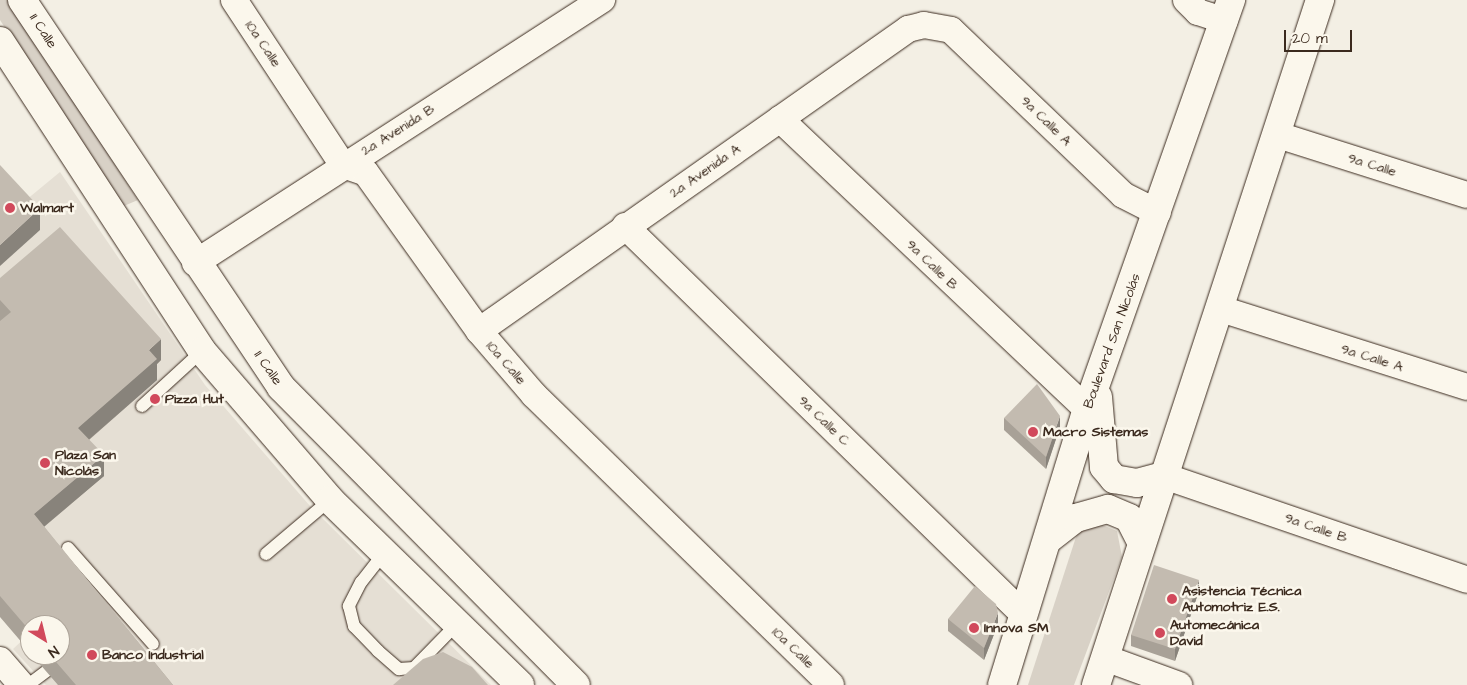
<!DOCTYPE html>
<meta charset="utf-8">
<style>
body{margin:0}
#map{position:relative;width:1467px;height:685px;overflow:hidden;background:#f3efe4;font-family:"Architects Daughter",sans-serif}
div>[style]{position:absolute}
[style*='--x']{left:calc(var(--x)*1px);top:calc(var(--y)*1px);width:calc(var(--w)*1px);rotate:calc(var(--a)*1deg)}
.built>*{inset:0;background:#e5dfd4}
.green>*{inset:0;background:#d8d1c6}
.roads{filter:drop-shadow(0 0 1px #3b2a1e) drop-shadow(0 0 1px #3b2a1e)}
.service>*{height:12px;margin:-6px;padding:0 6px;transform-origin:6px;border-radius:6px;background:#fbf7ec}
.minor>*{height:26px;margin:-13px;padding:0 13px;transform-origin:13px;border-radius:13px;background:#fbf7ec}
.secondary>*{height:28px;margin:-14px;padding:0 14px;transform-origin:14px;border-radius:14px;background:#fbf7ec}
.primary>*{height:28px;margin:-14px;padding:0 14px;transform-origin:14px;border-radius:14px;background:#fbf7ec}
.wall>*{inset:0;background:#a8a197}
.shaded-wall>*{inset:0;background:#88837b}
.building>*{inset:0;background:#c3bbb0}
.dots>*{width:14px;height:14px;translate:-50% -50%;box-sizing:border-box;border:2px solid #fbf7ec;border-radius:50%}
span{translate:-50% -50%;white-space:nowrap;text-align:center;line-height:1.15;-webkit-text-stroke:5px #fbf7ec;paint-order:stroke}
.street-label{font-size:14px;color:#3b2a1e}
.poi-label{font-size:14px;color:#3b2a1e;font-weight:700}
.left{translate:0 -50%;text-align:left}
.north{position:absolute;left:20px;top:615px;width:50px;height:50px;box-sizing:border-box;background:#fbf7ec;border:1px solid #aea59a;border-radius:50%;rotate:144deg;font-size:14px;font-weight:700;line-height:20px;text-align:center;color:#3b2a1e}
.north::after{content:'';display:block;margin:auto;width:18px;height:22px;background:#d1495b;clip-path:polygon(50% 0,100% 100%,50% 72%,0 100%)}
.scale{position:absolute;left:1284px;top:30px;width:68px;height:22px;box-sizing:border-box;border:2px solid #3b2a1e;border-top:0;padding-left:6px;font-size:15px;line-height:18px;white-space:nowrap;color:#3b2a1e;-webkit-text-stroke:4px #fbf7ec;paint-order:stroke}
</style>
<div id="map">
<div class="built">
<i style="clip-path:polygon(evenodd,60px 172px,205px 385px,310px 506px,491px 685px,46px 685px,13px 649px,28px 635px,0 603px,0 183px,20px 205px,60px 172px,30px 625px,60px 625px,60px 655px,30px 655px,30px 625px)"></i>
</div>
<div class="green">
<i style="clip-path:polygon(0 0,8px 0,138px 200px,119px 208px,0 20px)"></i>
<i style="clip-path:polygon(1093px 521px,1117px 531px,1122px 557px,1074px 685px,1028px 685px,1075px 540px,1080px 527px)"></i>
</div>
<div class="roads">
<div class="service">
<i style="--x:142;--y:406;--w:81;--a:-42.5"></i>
<i style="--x:68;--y:548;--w:128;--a:48.5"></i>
<i style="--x:384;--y:553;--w:37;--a:128"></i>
<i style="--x:361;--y:582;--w:27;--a:117"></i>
<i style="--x:349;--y:606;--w:21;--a:76"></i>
<i style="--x:354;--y:626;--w:35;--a:46"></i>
<i style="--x:378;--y:651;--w:28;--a:41"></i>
<i style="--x:399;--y:669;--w:15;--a:-4"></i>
<i style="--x:414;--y:668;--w:62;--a:-45.7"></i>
<i style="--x:266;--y:554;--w:84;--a:-40.2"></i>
<i style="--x:28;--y:685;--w:40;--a:-37"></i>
</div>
<div class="minor">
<i style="--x:234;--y:0;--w:198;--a:56.6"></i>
<i style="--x:343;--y:165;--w:24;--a:19"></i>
<i style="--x:366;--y:173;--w:194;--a:54.4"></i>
<i style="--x:479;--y:331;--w:84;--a:49.3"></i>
<i style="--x:534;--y:395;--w:415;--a:44.3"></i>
<i style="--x:1186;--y:0;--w:17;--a:45"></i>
<i style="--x:1198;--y:12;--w:28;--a:18"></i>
<i style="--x:780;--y:119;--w:422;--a:43.4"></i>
<i style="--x:1278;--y:135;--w:198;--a:17.6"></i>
<i style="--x:625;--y:226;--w:557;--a:44.27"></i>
<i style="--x:195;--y:263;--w:485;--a:-32.9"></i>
<i style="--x:1221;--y:309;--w:258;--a:17.6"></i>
<i style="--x:479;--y:331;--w:525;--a:-35.14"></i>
<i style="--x:908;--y:29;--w:16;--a:-14"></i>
<i style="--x:924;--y:25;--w:27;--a:10"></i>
<i style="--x:951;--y:30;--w:238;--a:43.8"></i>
<i style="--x:1123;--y:195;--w:39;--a:27"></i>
<i style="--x:1164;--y:476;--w:320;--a:18.9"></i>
<i style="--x:1105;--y:658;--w:79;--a:20"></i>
<i style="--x:0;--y:660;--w:33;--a:49"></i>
</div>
<div class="secondary">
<i style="--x:22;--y:0;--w:466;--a:56.2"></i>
<i style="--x:281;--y:387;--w:419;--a:45.3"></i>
<i style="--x:0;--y:41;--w:370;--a:56.9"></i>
<i style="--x:202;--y:351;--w:196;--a:49.3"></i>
<i style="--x:330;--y:500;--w:265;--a:44.2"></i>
</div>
<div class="primary">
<i style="--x:1098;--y:397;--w:70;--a:85.1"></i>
<i style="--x:1104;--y:467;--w:16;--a:50"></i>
<i style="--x:1114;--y:479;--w:23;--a:10"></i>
<i style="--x:1137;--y:483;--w:28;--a:-15"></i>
<i style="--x:1050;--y:538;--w:33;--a:-38"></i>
<i style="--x:1076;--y:518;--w:33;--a:-16"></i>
<i style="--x:1108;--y:509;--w:23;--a:23"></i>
<i style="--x:1129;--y:518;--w:28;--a:63"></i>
<i style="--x:1002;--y:685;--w:289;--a:-72.9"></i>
<i style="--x:1087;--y:409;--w:434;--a:-70.6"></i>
<i style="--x:1096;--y:685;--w:721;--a:-71.89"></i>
</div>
</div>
<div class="wall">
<i style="clip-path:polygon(0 278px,161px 360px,157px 364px,157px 380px,89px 440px,104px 476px,44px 527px,173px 685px,58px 685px,32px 655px,60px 655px,30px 625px,30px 652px,0 617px)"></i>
<i style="clip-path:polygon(1004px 418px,1060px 427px,1046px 469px,1004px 430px)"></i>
<i style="clip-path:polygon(1199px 591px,1175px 661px,1131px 646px,1131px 635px)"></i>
<i style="clip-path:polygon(948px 619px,998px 624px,984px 660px,948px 631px)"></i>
</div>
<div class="shaded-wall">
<i style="clip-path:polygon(40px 208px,40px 230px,0 266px,0 245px)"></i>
<i style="clip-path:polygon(161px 339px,161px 360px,157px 364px,157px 380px,78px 449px,78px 428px,149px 350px)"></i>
<i style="clip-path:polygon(1060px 416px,1060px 427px,1046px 469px,1046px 457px)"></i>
<i style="clip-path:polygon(104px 455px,104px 476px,34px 535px,34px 514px)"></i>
<i style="clip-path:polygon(1199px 580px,1199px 591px,1175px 661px,1175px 649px)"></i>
<i style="clip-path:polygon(998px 613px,998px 624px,984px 660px,984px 648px)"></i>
</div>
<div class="building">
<i style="clip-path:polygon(0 165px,40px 208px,0 245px)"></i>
<i style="clip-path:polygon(60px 227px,161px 339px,149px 350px,157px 359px,78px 428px,104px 455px,34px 514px,173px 685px,76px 685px,50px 655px,60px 655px,60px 625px,30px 625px,30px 631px,0 596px,0 321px,11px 312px,0 300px,0 278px)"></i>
<i style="clip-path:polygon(1037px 384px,1060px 416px,1046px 457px,1004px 418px)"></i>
<i style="clip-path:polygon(1154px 565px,1199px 580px,1175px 649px,1131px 635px)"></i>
<i style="clip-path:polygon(975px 586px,996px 604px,998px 613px,984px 648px,948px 619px)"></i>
<i style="clip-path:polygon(443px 652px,472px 667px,488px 685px,393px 685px,423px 659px)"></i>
</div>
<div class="dots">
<i style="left:10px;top:208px;background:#d1495b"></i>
<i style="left:155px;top:399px;background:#d1495b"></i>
<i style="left:1033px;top:432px;background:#d1495b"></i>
<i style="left:45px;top:463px;background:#d1495b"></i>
<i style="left:1172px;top:599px;background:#d1495b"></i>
<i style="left:974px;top:628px;background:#d1495b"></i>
<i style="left:1160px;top:633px;background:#d1495b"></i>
<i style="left:92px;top:655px;background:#d1495b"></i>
</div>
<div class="street-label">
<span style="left:43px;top:31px;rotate:57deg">11 Calle</span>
<span style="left:263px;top:44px;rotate:56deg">10a Calle</span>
<span style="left:1046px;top:121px;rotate:44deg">9a Calle A</span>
<span style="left:398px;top:130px;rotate:-32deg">2a Avenida B</span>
<span style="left:1372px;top:165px;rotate:17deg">9a Calle</span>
<span style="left:705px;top:171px;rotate:-35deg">2a Avenida A</span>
<span style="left:932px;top:265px;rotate:44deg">9a Calle B</span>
<span style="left:1112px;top:341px;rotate:-70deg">Boulevard San Nicolás</span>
<span style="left:1372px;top:358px;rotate:17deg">9a Calle A</span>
<span style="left:506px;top:363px;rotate:49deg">10a Calle</span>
<span style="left:268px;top:368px;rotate:55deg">11 Calle</span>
<span style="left:824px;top:421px;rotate:44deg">9a Calle C</span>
<span style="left:1316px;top:528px;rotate:19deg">9a Calle B</span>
<span style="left:793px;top:648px;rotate:44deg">10a Calle</span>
</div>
<div class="poi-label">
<span class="left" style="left:20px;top:208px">Walmart</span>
<span class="left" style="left:165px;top:399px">Pizza Hut</span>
<span class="left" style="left:1043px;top:432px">Macro Sistemas</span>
<span class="left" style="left:55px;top:463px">Plaza San<br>Nicolás</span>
<span class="left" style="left:1182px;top:599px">Asistencia Técnica<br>Automotriz E.S.</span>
<span class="left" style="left:1170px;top:633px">Automecánica<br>David</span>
<span class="left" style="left:984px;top:628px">Innova SM</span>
<span class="left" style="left:102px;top:655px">Banco Industrial</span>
</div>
<div class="north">N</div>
<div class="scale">20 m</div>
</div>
